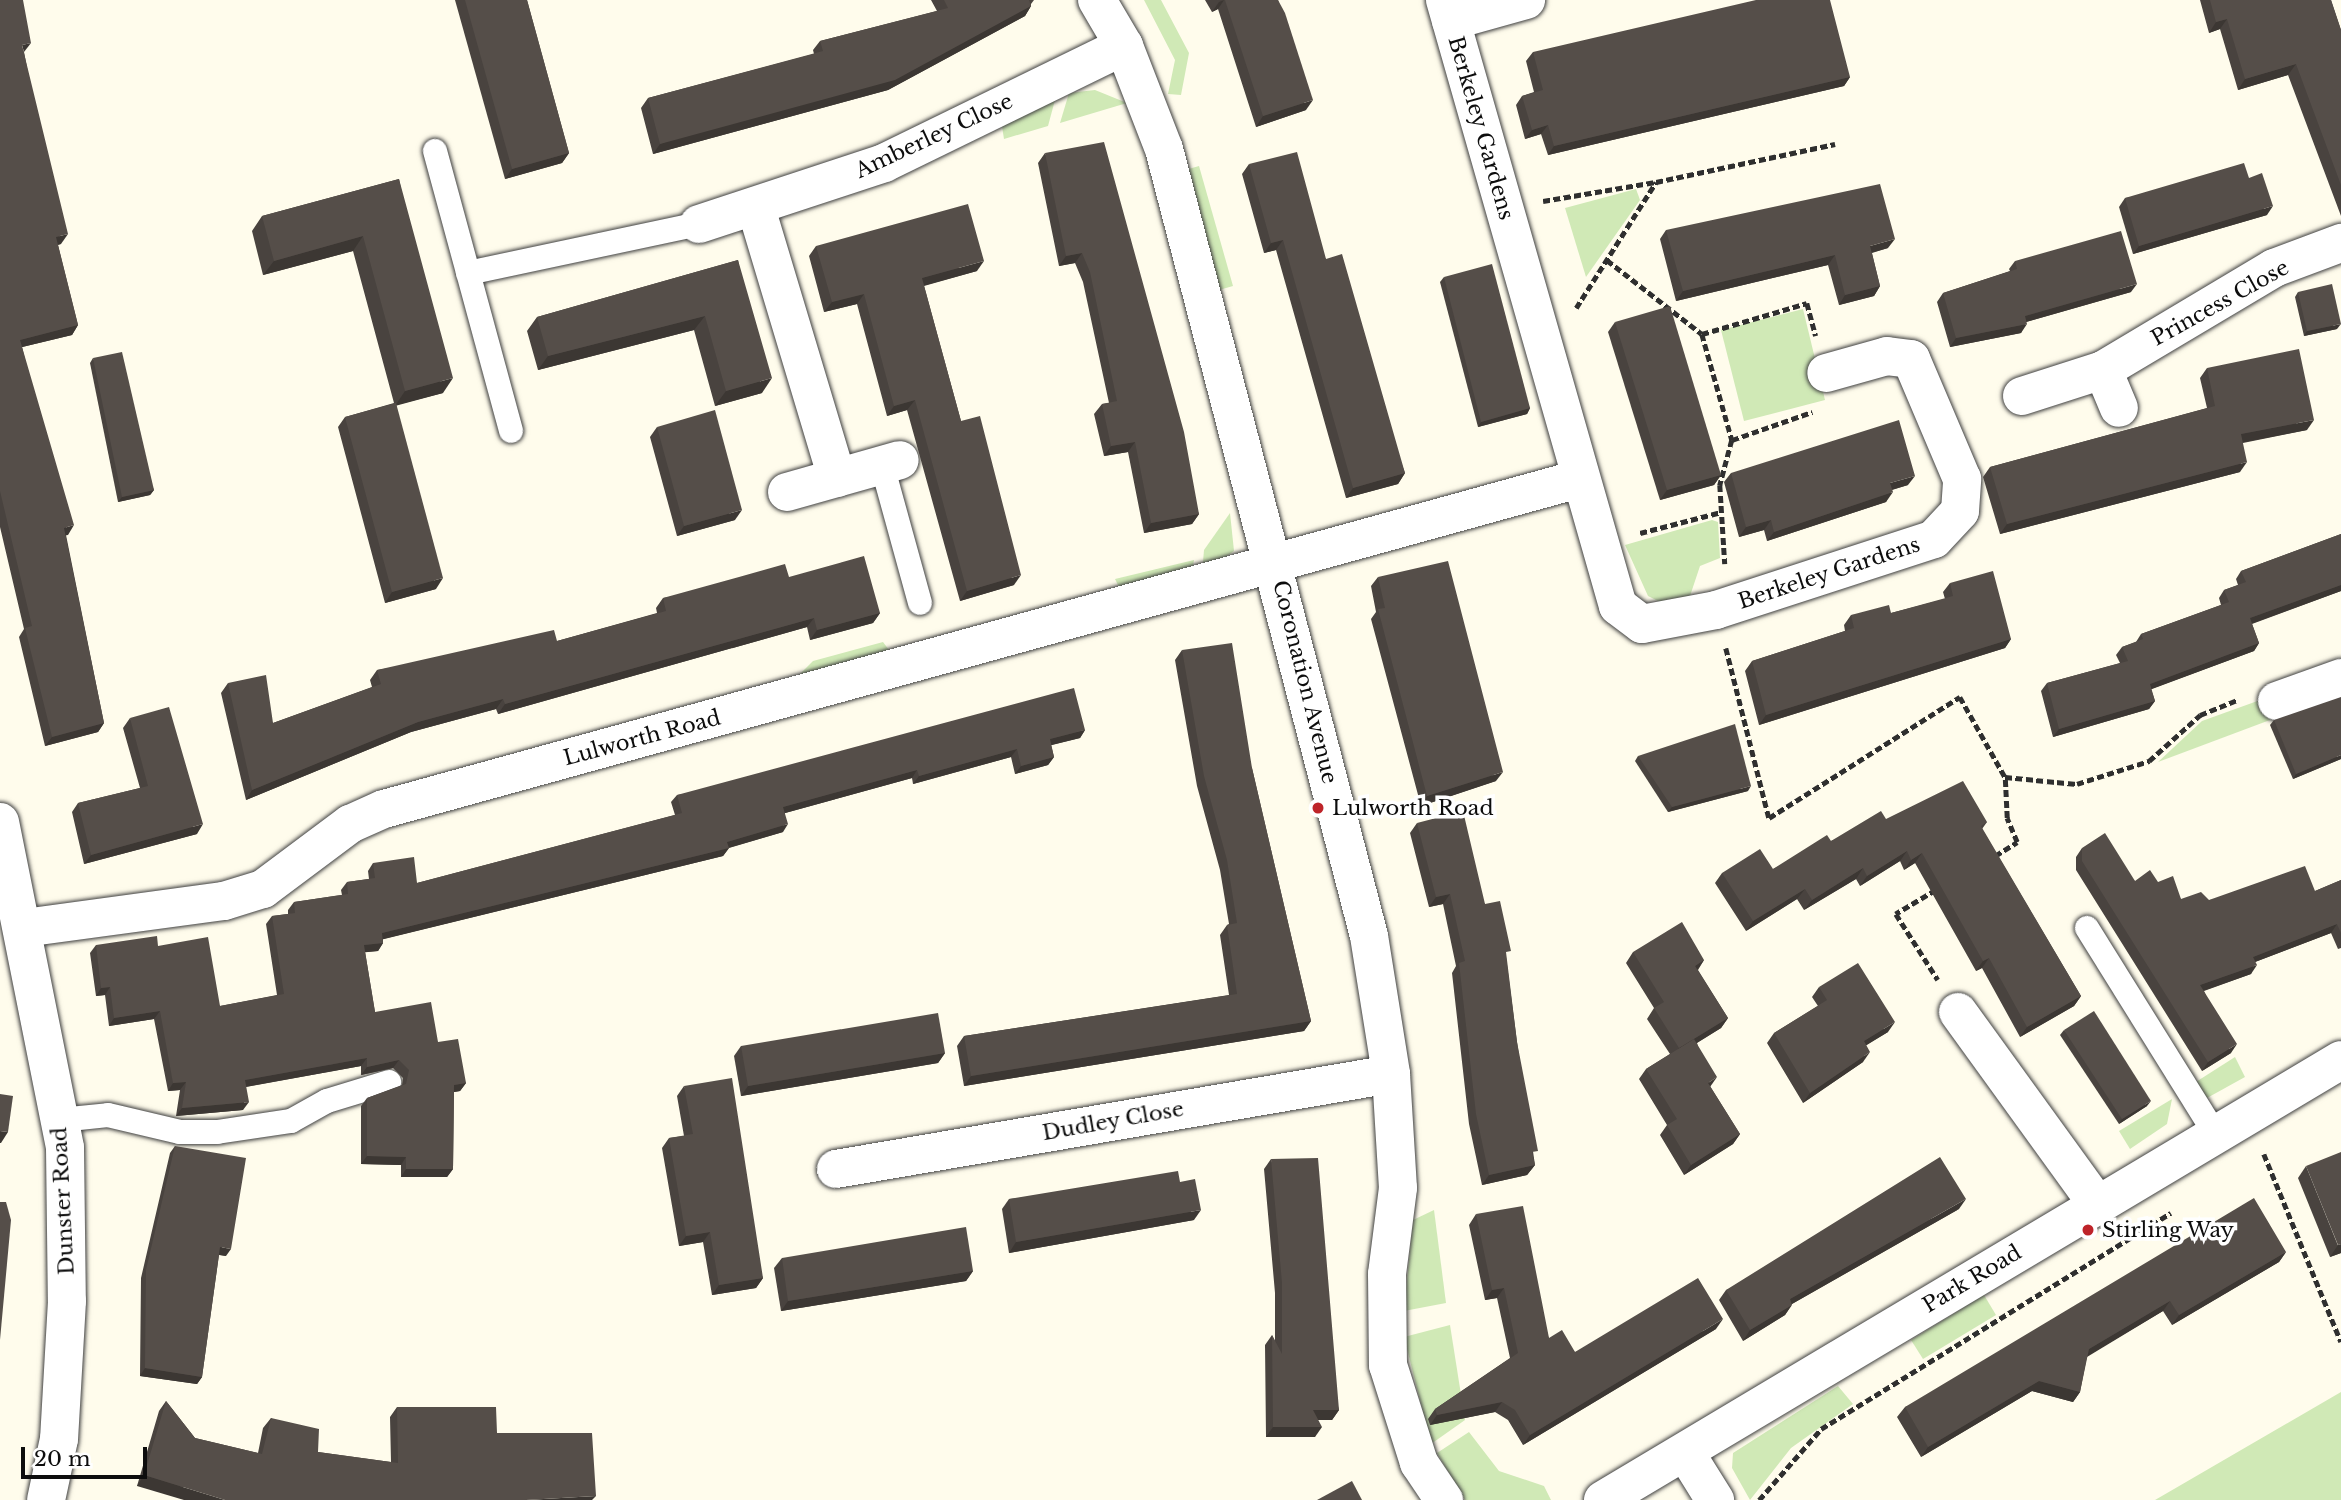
<!DOCTYPE html>
<style>
body{margin:0}
#map{position:relative;width:2341px;height:1500px;overflow:hidden;background:#fffcec;font-family:"Libre Baskerville",serif}
div>[style]{position:absolute}
[style*='--x']{left:calc(var(--x)*1px);top:calc(var(--y)*1px);width:calc(var(--w)*1px);rotate:calc(var(--a)*1deg)}
.green>*{inset:0;background:#d0e9b6}
.path>*{height:4.5px;margin-top:-2.25px;transform-origin:0;background:repeating-linear-gradient(90deg,#2f2f2f 0 7px,transparent 0 10.5px)}
.roads{filter:drop-shadow(0 0 2px #404040) drop-shadow(0 0 2px #404040)}
.lane>*{height:24px;margin:-12px;padding:0 12px;transform-origin:12px;border-radius:12px;background:#fff}
.street>*{height:38px;margin:-19px;padding:0 19px;transform-origin:19px;border-radius:19px;background:#fff}
.wall>*{inset:0;background:#49433f}
.shaded-wall>*{inset:0;background:#3c3733}
.building>*{inset:0;background:#554e49}
.dots>*{width:19px;height:19px;translate:-50% -50%;box-sizing:border-box;border:4px solid #fff;border-radius:50%}
span{translate:-50% -50%;white-space:nowrap;text-align:center;line-height:1.15;-webkit-text-stroke:7px #fff;paint-order:stroke}
.street-label{font-size:21px;color:#0d0d0d}
.poi-label{font-size:21px;color:#0d0d0d}
.left{translate:0 -50%;text-align:left}
.scale{position:absolute;left:21px;top:1447px;width:126px;height:32px;box-sizing:border-box;border:4px solid #0d0d0d;border-top:0;padding-left:9px;font-size:21px;line-height:24px;white-space:nowrap;color:#0d0d0d;-webkit-text-stroke:5px #fff;paint-order:stroke}
</style>
<div id="map">
<div class="green">
<i style="clip-path:polygon(1144px 0,1161px 0,1189px 53px,1181px 95px,1168px 94px,1175px 60px)"></i>
<i style="clip-path:polygon(1095px 90px,1127px 103px,1060px 123px,1069px 93px)"></i>
<i style="clip-path:polygon(1055px 100px,1048px 126px,1004px 139px,1001px 120px)"></i>
<i style="clip-path:polygon(1199px 166px,1233px 286px,1219px 290px,1185px 170px)"></i>
<i style="clip-path:polygon(1636px 189px,1640px 200px,1586px 277px,1565px 208px)"></i>
<i style="clip-path:polygon(1803px 309px,1825px 400px,1744px 421px,1721px 330px)"></i>
<i style="clip-path:polygon(1230px 513px,1234px 551px,1202px 574px,1204px 550px)"></i>
<i style="clip-path:polygon(1712px 520px,1718px 522px,1720px 558px,1700px 566px,1690px 596px,1660px 602px,1648px 596px,1625px 545px)"></i>
<i style="clip-path:polygon(1194px 560px,1191px 577px,1122px 593px,1115px 579px)"></i>
<i style="clip-path:polygon(883px 642px,892px 654px,791px 683px,813px 661px)"></i>
<i style="clip-path:polygon(2263px 699px,2270px 720px,2158px 762px,2202px 721px)"></i>
<i style="clip-path:polygon(2235px 1057px,2245px 1077px,2207px 1098px,2188px 1087px)"></i>
<i style="clip-path:polygon(2172px 1099px,2167px 1124px,2130px 1149px,2119px 1131px)"></i>
<i style="clip-path:polygon(1434px 1210px,1446px 1303px,1404px 1311px,1413px 1220px)"></i>
<i style="clip-path:polygon(1984px 1295px,1996px 1315px,1923px 1359px,1911px 1340px)"></i>
<i style="clip-path:polygon(1450px 1325px,1465px 1420px,1431px 1444px,1404px 1337px)"></i>
<i style="clip-path:polygon(1838px 1386px,1853px 1404px,1791px 1448px,1750px 1500px,1732px 1468px,1733px 1453px)"></i>
<i style="clip-path:polygon(2341px 1392px,2341px 1500px,2155px 1500px,2174px 1489px)"></i>
<i style="clip-path:polygon(1469px 1432px,1499px 1471px,1544px 1486px,1551px 1500px,1465px 1500px,1437px 1453px)"></i>
</div>
<div class="path">
<i style="--x:1543;--y:201;--w:114;--a:-9.6"></i>
<i style="--x:1607;--y:260;--w:120;--a:37.9"></i>
<i style="--x:1702;--y:334;--w:110;--a:74.2"></i>
<i style="--x:1732;--y:440;--w:47;--a:104.9"></i>
<i style="--x:1720;--y:485;--w:79;--a:86.4"></i>
<i style="--x:1576;--y:308;--w:149;--a:-57.6"></i>
<i style="--x:1656;--y:182;--w:183;--a:-12"></i>
<i style="--x:1702;--y:334;--w:109;--a:-16.4"></i>
<i style="--x:1807;--y:303;--w:34;--a:75"></i>
<i style="--x:1732;--y:440;--w:85;--a:-19.3"></i>
<i style="--x:1640;--y:533;--w:84;--a:-14.5"></i>
<i style="--x:1726;--y:648;--w:175;--a:75.8"></i>
<i style="--x:1769;--y:818;--w:226;--a:-32.4"></i>
<i style="--x:1960;--y:697;--w:92;--a:60.6"></i>
<i style="--x:2005;--y:777;--w:72;--a:5.6"></i>
<i style="--x:2077;--y:784;--w:76;--a:-17.7"></i>
<i style="--x:2149;--y:761;--w:69;--a:-42"></i>
<i style="--x:2200;--y:715;--w:40;--a:-22"></i>
<i style="--x:1995;--y:856;--w:26;--a:-32"></i>
<i style="--x:2017;--y:842;--w:26;--a:-113"></i>
<i style="--x:2007;--y:818;--w:41;--a:-92.8"></i>
<i style="--x:1936;--y:890;--w:47;--a:149"></i>
<i style="--x:1896;--y:914;--w:78;--a:57.5"></i>
<i style="--x:2264;--y:1154;--w:203;--a:67.7"></i>
<i style="--x:1759;--y:1500;--w:94;--a:-48.9"></i>
<i style="--x:1821;--y:1429;--w:411;--a:-31.7"></i>
</div>
<div class="roads">
<div class="lane">
<i style="--x:435;--y:151;--w:290;--a:74.8"></i>
<i style="--x:468;--y:273;--w:236;--a:-12"></i>
<i style="--x:882;--y:465;--w:143;--a:74.6"></i>
<i style="--x:2087;--y:928;--w:240;--a:58.1"></i>
<i style="--x:60;--y:1120;--w:48;--a:-5.9"></i>
<i style="--x:108;--y:1115;--w:74;--a:13.3"></i>
<i style="--x:180;--y:1132;--w:37;--a:0"></i>
<i style="--x:217;--y:1132;--w:75;--a:-8.5"></i>
<i style="--x:291;--y:1121;--w:41;--a:-29.1"></i>
<i style="--x:327;--y:1101;--w:65;--a:-17"></i>
</div>
<div class="street">
<i style="--x:1097;--y:0;--w:53;--a:59.6"></i>
<i style="--x:1124;--y:46;--w:110;--a:68.8"></i>
<i style="--x:1164;--y:149;--w:813;--a:75.4"></i>
<i style="--x:1369;--y:936;--w:140;--a:80.9"></i>
<i style="--x:1391;--y:1074;--w:114;--a:86.5"></i>
<i style="--x:1398;--y:1188;--w:87;--a:97.3"></i>
<i style="--x:1387;--y:1274;--w:91;--a:89.4"></i>
<i style="--x:1388;--y:1365;--w:103;--a:72.4"></i>
<i style="--x:1419;--y:1463;--w:45;--a:56"></i>
<i style="--x:1445;--y:0;--w:630;--a:74.07"></i>
<i style="--x:1618;--y:606;--w:30;--a:37"></i>
<i style="--x:1642;--y:624;--w:75;--a:-10.7"></i>
<i style="--x:1716;--y:610;--w:229;--a:-18"></i>
<i style="--x:1934;--y:539;--w:38;--a:-47"></i>
<i style="--x:1960;--y:511;--w:32;--a:-86"></i>
<i style="--x:1962;--y:479;--w:130;--a:-113"></i>
<i style="--x:1911;--y:359;--w:24;--a:-173"></i>
<i style="--x:1887;--y:356;--w:63;--a:164.4"></i>
<i style="--x:1451;--y:21;--w:78;--a:-15.6"></i>
<i style="--x:756;--y:208;--w:282;--a:73.3"></i>
<i style="--x:699;--y:224;--w:195;--a:-18.2"></i>
<i style="--x:884;--y:163;--w:267;--a:-26"></i>
<i style="--x:2103;--y:370;--w:41;--a:67.2"></i>
<i style="--x:2022;--y:396;--w:85;--a:-17.8"></i>
<i style="--x:2103;--y:370;--w:199;--a:-30.8"></i>
<i style="--x:2274;--y:268;--w:72;--a:-20.5"></i>
<i style="--x:787;--y:492;--w:117;--a:-15.8"></i>
<i style="--x:2277;--y:701;--w:68;--a:-19.8"></i>
<i style="--x:0;--y:822;--w:332;--a:78.7"></i>
<i style="--x:65;--y:1148;--w:153;--a:89.3"></i>
<i style="--x:67;--y:1301;--w:138;--a:93.3"></i>
<i style="--x:59;--y:1439;--w:62;--a:102"></i>
<i style="--x:24;--y:928;--w:202;--a:-7.7"></i>
<i style="--x:224;--y:901;--w:41;--a:-17.1"></i>
<i style="--x:263;--y:889;--w:109;--a:-36.8"></i>
<i style="--x:350;--y:824;--w:37;--a:-24"></i>
<i style="--x:384;--y:809;--w:1240;--a:-15.44"></i>
<i style="--x:1958;--y:1012;--w:237;--a:54.1"></i>
<i style="--x:836;--y:1169;--w:563;--a:-9.71"></i>
<i style="--x:1685;--y:1452;--w:57;--a:58"></i>
<i style="--x:1603;--y:1500;--w:859;--a:-30.8"></i>
</div>
</div>
<div class="wall">
<i style="clip-path:polygon(0 0,24px 52px,61px 244px,58px 245px,78px 325px,72px 335px,22px 347px,68px 535px,66px 535px,104px 723px,98px 732px,45px 746px,19px 637px,24px 629px,0 527px)"></i>
<i style="clip-path:polygon(455px 0,527px 0,569px 153px,562px 163px,505px 179px)"></i>
<i style="clip-path:polygon(931px 0,1034px 0,1031px 4px,1031px 6px,1025px 16px,888px 90px,653px 154px,641px 108px,648px 98px,814px 54px,813px 50px,820px 41px,937px 11px)"></i>
<i style="clip-path:polygon(1205px 0,1278px 0,1306px 110px,1256px 127px,1218px 9px,1212px 12px)"></i>
<i style="clip-path:polygon(2200px 0,2331px 0,2341px 30px,2341px 216px,2288px 75px,2238px 90px,2220px 29px,2209px 33px)"></i>
<i style="clip-path:polygon(1533px 52px,1850px 77px,1844px 86px,1548px 155px,1541px 134px,1525px 139px,1516px 105px,1522px 96px,1534px 92px,1526px 61px)"></i>
<i style="clip-path:polygon(1045px 153px,1199px 514px,1192px 524px,1144px 533px,1128px 452px,1104px 456px,1094px 414px,1102px 404px,1109px 403px,1083px 282px,1075px 263px,1059px 266px,1038px 163px)"></i>
<i style="clip-path:polygon(1249px 164px,1326px 259px,1405px 473px,1398px 484px,1346px 498px,1276px 250px,1264px 253px,1242px 174px)"></i>
<i style="clip-path:polygon(2249px 178px,2267px 215px,2133px 254px,2119px 207px,2125px 198px)"></i>
<i style="clip-path:polygon(399px 179px,443px 393px,396px 405px,436px 589px,385px 603px,338px 427px,345px 417px,394px 403px,353px 251px,263px 275px,252px 231px,262px 216px)"></i>
<i style="clip-path:polygon(1666px 230px,1888px 248px,1872px 253px,1880px 286px,1874px 296px,1839px 305px,1828px 265px,1676px 301px,1660px 239px)"></i>
<i style="clip-path:polygon(816px 246px,977px 271px,924px 286px,961px 421px,1014px 585px,960px 601px,907px 410px,887px 416px,857px 304px,824px 312px,809px 256px)"></i>
<i style="clip-path:polygon(738px 260px,762px 393px,715px 406px,694px 330px,538px 370px,527px 331px,537px 317px)"></i>
<i style="clip-path:polygon(2015px 261px,2131px 292px,2026px 322px,2021px 333px,1950px 347px,1937px 302px,1943px 293px,2010px 271px,2009px 269px)"></i>
<i style="clip-path:polygon(1444px 277px,1530px 408px,1527px 414px,1478px 427px,1440px 282px)"></i>
<i style="clip-path:polygon(2298px 292px,2337px 329px,2304px 336px,2295px 297px)"></i>
<i style="clip-path:polygon(1615px 322px,1721px 475px,1714px 485px,1660px 500px,1608px 332px)"></i>
<i style="clip-path:polygon(93px 358px,154px 490px,150px 495px,118px 502px,90px 363px)"></i>
<i style="clip-path:polygon(2207px 368px,2307px 430px,2243px 443px,2240px 472px,2000px 534px,1983px 477px,1990px 467px,2207px 408px,2200px 378px)"></i>
<i style="clip-path:polygon(657px 427px,735px 520px,677px 536px,650px 437px)"></i>
<i style="clip-path:polygon(1731px 473px,1908px 485px,1892px 490px,1886px 502px,1767px 541px,1764px 530px,1739px 537px,1724px 482px)"></i>
<i style="clip-path:polygon(2341px 534px,2341px 591px,2252px 624px,2259px 643px,2254px 651px,2151px 689px,2155px 701px,2149px 709px,2053px 737px,2041px 691px,2047px 683px,2120px 663px,2116px 655px,2122px 647px,2136px 642px,2141px 634px,2221px 605px,2219px 598px,2224px 590px,2238px 585px,2236px 579px,2241px 571px)"></i>
<i style="clip-path:polygon(789px 577px,880px 613px,873px 623px,810px 640px,807px 627px,498px 714px,496px 709px,411px 732px,246px 800px,221px 693px,228px 683px,273px 723px,372px 687px,370px 680px,377px 670px,557px 641px,657px 613px,656px 608px,663px 598px)"></i>
<i style="clip-path:polygon(1378px 577px,1496px 781px,1421px 806px,1371px 619px,1376px 612px,1371px 586px)"></i>
<i style="clip-path:polygon(1950px 583px,2011px 639px,2005px 648px,1759px 725px,1745px 671px,1752px 661px,1845px 631px,1844px 625px,1851px 615px,1891px 613px,1945px 599px,1943px 592px)"></i>
<i style="clip-path:polygon(1182px 650px,1252px 768px,1311px 1021px,1304px 1031px,964px 1086px,957px 1046px,964px 1036px,1229px 995px,1220px 935px,1227px 925px,1229px 924px,1220px 870px,1197px 786px,1175px 660px)"></i>
<i style="clip-path:polygon(130px 718px,197px 834px,84px 864px,72px 812px,78px 803px,140px 788px,123px 728px)"></i>
<i style="clip-path:polygon(2274px 720px,2341px 759px,2293px 779px,2270px 725px)"></i>
<i style="clip-path:polygon(1085px 730px,1080px 738px,1051px 745px,1054px 757px,1048px 765px,1015px 774px,1011px 757px,913px 784px,912px 778px,785px 813px,783px 832px,729px 848px,723px 856px,383px 939px,383px 943px,378px 951px,365px 952px,375px 1012px,438px 1042px,466px 1083px,460px 1091px,454px 1092px,453px 1169px,447px 1177px,401px 1177px,401px 1165px,361px 1164px,361px 1106px,367px 1098px,402px 1085px,403px 1078px,393px 1068px,361px 1075px,361px 1066px,246px 1087px,243px 1110px,176px 1116px,180px 1090px,168px 1091px,154px 1019px,109px 1026px,105px 995px,96px 996px,90px 953px,96px 945px,158px 946px,220px 1006px,277px 995px,266px 924px,272px 916px,288px 914px,288px 910px,294px 902px,342px 895px,341px 890px,347px 882px,369px 879px,368px 871px,373px 863px,417px 883px,675px 815px,671px 802px,677px 795px)"></i>
<i style="clip-path:polygon(1638px 756px,1748px 791px,1668px 812px,1635px 761px)"></i>
<i style="clip-path:polygon(1886px 819px,1987px 822px,1982px 829px,2081px 996px,2074px 1006px,2020px 1037px,1982px 968px,1976px 971px,1915px 863px,1904px 870px,1900px 861px,1860px 886px,1856px 879px,1804px 910px,1797px 899px,1746px 931px,1715px 883px,1722px 873px,1773px 869px,1831px 841px)"></i>
<i style="clip-path:polygon(1417px 823px,1485px 904px,1506px 957px,1517px 1042px,1535px 1165px,1527px 1175px,1482px 1185px,1469px 1124px,1452px 973px,1456px 966px,1443px 904px,1429px 907px,1410px 833px)"></i>
<i style="clip-path:polygon(2082px 848px,2135px 881px,2158px 882px,2181px 899px,2209px 900px,2315px 891px,2341px 880px,2341px 948px,2338px 949px,2331px 933px,2255px 962px,2251px 974px,2204px 991px,2231px 1053px,2202px 1071px,2076px 870px,2076px 857px)"></i>
<i style="clip-path:polygon(1633px 952px,1704px 960px,1698px 970px,1728px 1018px,1721px 1028px,1697px 1043px,1710px 1086px,1740px 1134px,1733px 1144px,1684px 1175px,1660px 1135px,1667px 1125px,1639px 1079px,1646px 1069px,1670px 1054px,1647px 1019px,1654px 1008px,1626px 963px)"></i>
<i style="clip-path:polygon(1819px 987px,1888px 1032px,1866px 1045px,1863px 1062px,1803px 1103px,1767px 1043px,1774px 1033px,1818px 1006px,1812px 997px)"></i>
<i style="clip-path:polygon(2064px 1030px,2147px 1106px,2119px 1124px,2060px 1035px)"></i>
<i style="clip-path:polygon(741px 1046px,945px 1053px,938px 1063px,741px 1096px,734px 1056px)"></i>
<i style="clip-path:polygon(684px 1086px,763px 1278px,756px 1288px,712px 1295px,703px 1242px,679px 1246px,662px 1148px,669px 1138px,684px 1136px,677px 1096px)"></i>
<i style="clip-path:polygon(175px 1146px,226px 1256px,219px 1255px,202px 1377px,197px 1384px,140px 1376px,141px 1278px,170px 1153px)"></i>
<i style="clip-path:polygon(1271px 1159px,1339px 1410px,1332px 1420px,1318px 1420px,1315px 1437px,1266px 1437px,1265px 1345px,1272px 1335px,1275px 1341px,1275px 1293px,1264px 1169px)"></i>
<i style="clip-path:polygon(2306px 1166px,2341px 1253px,2330px 1257px,2298px 1178px)"></i>
<i style="clip-path:polygon(1180px 1182px,1194px 1220px,1009px 1253px,1002px 1209px,1009px 1199px)"></i>
<i style="clip-path:polygon(1959px 1209px,1792px 1304px,1785px 1315px,1743px 1341px,1719px 1300px,1726px 1290px)"></i>
<i style="clip-path:polygon(1476px 1214px,1549px 1338px,1575px 1352px,1716px 1329px,1523px 1445px,1508px 1420px,1495px 1412px,1430px 1425px,1428px 1419px,1435px 1409px,1510px 1358px,1497px 1298px,1485px 1300px,1469px 1225px)"></i>
<i style="clip-path:polygon(2286px 1252px,2279px 1262px,2172px 1325px,2163px 1311px,2087px 1356px,2080px 1392px,2073px 1402px,2032px 1391px,1921px 1457px,1897px 1417px,1905px 1407px)"></i>
<i style="clip-path:polygon(782px 1258px,973px 1271px,966px 1281px,781px 1311px,774px 1268px)"></i>
<i style="clip-path:polygon(166px 1401px,195px 1438px,258px 1453px,263px 1428px,271px 1418px,318px 1452px,391px 1462px,390px 1417px,397px 1407px,497px 1433px,596px 1496px,137px 1486px,159px 1411px)"></i>
</div>
<div class="shaded-wall">
<i style="clip-path:polygon(1224px 0,1218px 9px,1212px 12px,1219px 2px)"></i>
<i style="clip-path:polygon(1031px 6px,1025px 16px,888px 90px,653px 154px,660px 144px)"></i>
<i style="clip-path:polygon(2227px 19px,2220px 29px,2209px 33px,2216px 22px)"></i>
<i style="clip-path:polygon(31px 43px,24px 52px,22px 45px)"></i>
<i style="clip-path:polygon(2296px 64px,2288px 75px,2238px 90px,2245px 79px)"></i>
<i style="clip-path:polygon(1850px 77px,1844px 86px,1548px 155px,1554px 146px)"></i>
<i style="clip-path:polygon(1313px 100px,1306px 110px,1256px 127px,1263px 116px)"></i>
<i style="clip-path:polygon(1548px 125px,1541px 134px,1525px 139px,1532px 130px)"></i>
<i style="clip-path:polygon(569px 153px,562px 163px,505px 179px,512px 169px)"></i>
<i style="clip-path:polygon(2273px 206px,2267px 215px,2133px 254px,2139px 246px)"></i>
<i style="clip-path:polygon(68px 234px,61px 244px,50px 246px,56px 237px)"></i>
<i style="clip-path:polygon(363px 236px,353px 251px,263px 275px,274px 261px)"></i>
<i style="clip-path:polygon(1895px 239px,1888px 248px,1863px 255px,1870px 246px)"></i>
<i style="clip-path:polygon(1283px 240px,1276px 250px,1264px 253px,1271px 243px)"></i>
<i style="clip-path:polygon(1082px 253px,1075px 263px,1059px 266px,1066px 256px)"></i>
<i style="clip-path:polygon(1835px 255px,1828px 265px,1676px 301px,1683px 291px)"></i>
<i style="clip-path:polygon(984px 261px,977px 271px,915px 288px,922px 278px)"></i>
<i style="clip-path:polygon(2137px 284px,2131px 292px,2019px 324px,2025px 316px)"></i>
<i style="clip-path:polygon(1880px 286px,1874px 296px,1839px 305px,1845px 295px)"></i>
<i style="clip-path:polygon(864px 294px,857px 304px,824px 312px,832px 302px)"></i>
<i style="clip-path:polygon(705px 316px,694px 330px,538px 370px,548px 356px)"></i>
<i style="clip-path:polygon(2027px 324px,2021px 333px,1950px 347px,1956px 338px)"></i>
<i style="clip-path:polygon(2341px 324px,2337px 329px,2304px 336px,2307px 331px)"></i>
<i style="clip-path:polygon(78px 325px,72px 335px,14px 349px,20px 340px)"></i>
<i style="clip-path:polygon(453px 378px,443px 393px,395px 406px,405px 391px)"></i>
<i style="clip-path:polygon(772px 378px,762px 393px,715px 406px,726px 391px)"></i>
<i style="clip-path:polygon(915px 400px,907px 410px,887px 416px,894px 406px)"></i>
<i style="clip-path:polygon(1530px 408px,1527px 414px,1478px 427px,1481px 422px)"></i>
<i style="clip-path:polygon(2314px 420px,2307px 430px,2234px 444px,2241px 434px)"></i>
<i style="clip-path:polygon(1135px 442px,1128px 452px,1104px 456px,1111px 446px)"></i>
<i style="clip-path:polygon(2247px 462px,2240px 472px,2000px 534px,2007px 524px)"></i>
<i style="clip-path:polygon(1405px 473px,1398px 484px,1346px 498px,1353px 488px)"></i>
<i style="clip-path:polygon(1721px 475px,1714px 485px,1660px 500px,1667px 490px)"></i>
<i style="clip-path:polygon(1915px 476px,1908px 485px,1884px 492px,1890px 483px)"></i>
<i style="clip-path:polygon(154px 490px,150px 495px,118px 502px,122px 497px)"></i>
<i style="clip-path:polygon(1893px 492px,1886px 502px,1767px 541px,1774px 532px)"></i>
<i style="clip-path:polygon(742px 510px,735px 520px,677px 536px,684px 526px)"></i>
<i style="clip-path:polygon(1199px 514px,1192px 524px,1144px 533px,1151px 523px)"></i>
<i style="clip-path:polygon(1771px 520px,1764px 530px,1739px 537px,1746px 527px)"></i>
<i style="clip-path:polygon(74px 525px,68px 535px,57px 537px,64px 528px)"></i>
<i style="clip-path:polygon(1021px 575px,1014px 585px,960px 601px,967px 591px)"></i>
<i style="clip-path:polygon(443px 578px,436px 589px,385px 603px,392px 592px)"></i>
<i style="clip-path:polygon(2341px 585px,2341px 591px,2245px 626px,2250px 618px)"></i>
<i style="clip-path:polygon(880px 613px,873px 623px,810px 640px,817px 630px)"></i>
<i style="clip-path:polygon(814px 618px,807px 627px,498px 714px,505px 704px)"></i>
<i style="clip-path:polygon(2011px 639px,2005px 648px,1759px 725px,1766px 715px)"></i>
<i style="clip-path:polygon(2259px 643px,2254px 651px,2144px 692px,2150px 684px)"></i>
<i style="clip-path:polygon(503px 699px,496px 709px,411px 732px,246px 800px,252px 790px,418px 722px)"></i>
<i style="clip-path:polygon(2155px 701px,2149px 709px,2053px 737px,2059px 729px)"></i>
<i style="clip-path:polygon(104px 723px,98px 732px,45px 746px,52px 737px)"></i>
<i style="clip-path:polygon(1085px 730px,1080px 738px,1044px 747px,1050px 739px)"></i>
<i style="clip-path:polygon(1017px 749px,1011px 757px,913px 784px,919px 776px)"></i>
<i style="clip-path:polygon(2341px 755px,2341px 759px,2293px 779px,2296px 774px)"></i>
<i style="clip-path:polygon(1054px 757px,1048px 765px,1015px 774px,1021px 766px)"></i>
<i style="clip-path:polygon(917px 770px,912px 778px,778px 815px,783px 807px)"></i>
<i style="clip-path:polygon(1503px 772px,1496px 781px,1421px 806px,1427px 796px)"></i>
<i style="clip-path:polygon(1751px 786px,1748px 791px,1668px 812px,1672px 807px)"></i>
<i style="clip-path:polygon(203px 824px,197px 834px,84px 864px,91px 855px)"></i>
<i style="clip-path:polygon(788px 824px,783px 832px,721px 850px,727px 842px)"></i>
<i style="clip-path:polygon(729px 848px,723px 856px,376px 941px,382px 933px)"></i>
<i style="clip-path:polygon(1907px 851px,1900px 861px,1860px 886px,1867px 876px)"></i>
<i style="clip-path:polygon(1922px 853px,1915px 863px,1904px 870px,1911px 860px)"></i>
<i style="clip-path:polygon(1863px 868px,1856px 879px,1804px 910px,1812px 900px)"></i>
<i style="clip-path:polygon(1805px 889px,1797px 899px,1746px 931px,1753px 921px)"></i>
<i style="clip-path:polygon(1450px 894px,1443px 904px,1429px 907px,1436px 897px)"></i>
<i style="clip-path:polygon(2337px 924px,2331px 933px,2247px 965px,2253px 957px)"></i>
<i style="clip-path:polygon(383px 943px,378px 951px,358px 953px,364px 945px)"></i>
<i style="clip-path:polygon(1989px 958px,1982px 968px,1976px 971px,1983px 961px)"></i>
<i style="clip-path:polygon(1704px 960px,1697px 970px,1695px 966px)"></i>
<i style="clip-path:polygon(2257px 965px,2251px 974px,2194px 994px,2200px 985px)"></i>
<i style="clip-path:polygon(110px 987px,105px 995px,96px 996px,101px 988px)"></i>
<i style="clip-path:polygon(2081px 996px,2074px 1006px,2020px 1037px,2027px 1027px)"></i>
<i style="clip-path:polygon(160px 1011px,154px 1019px,109px 1026px,114px 1018px)"></i>
<i style="clip-path:polygon(1728px 1018px,1721px 1028px,1672px 1058px,1679px 1048px)"></i>
<i style="clip-path:polygon(1311px 1021px,1304px 1031px,964px 1086px,971px 1076px)"></i>
<i style="clip-path:polygon(1895px 1022px,1888px 1032px,1857px 1051px,1864px 1041px)"></i>
<i style="clip-path:polygon(2237px 1044px,2231px 1053px,2202px 1071px,2208px 1062px)"></i>
<i style="clip-path:polygon(1870px 1052px,1863px 1062px,1803px 1103px,1810px 1093px)"></i>
<i style="clip-path:polygon(945px 1053px,938px 1063px,741px 1096px,748px 1086px)"></i>
<i style="clip-path:polygon(367px 1058px,361px 1066px,239px 1088px,245px 1080px)"></i>
<i style="clip-path:polygon(399px 1060px,393px 1068px,361px 1075px,367px 1067px)"></i>
<i style="clip-path:polygon(1717px 1077px,1710px 1087px,1708px 1083px)"></i>
<i style="clip-path:polygon(186px 1082px,180px 1090px,168px 1091px,173px 1083px)"></i>
<i style="clip-path:polygon(466px 1083px,460px 1091px,448px 1093px,454px 1085px)"></i>
<i style="clip-path:polygon(2151px 1101px,2147px 1106px,2119px 1124px,2122px 1119px)"></i>
<i style="clip-path:polygon(249px 1102px,243px 1110px,176px 1116px,182px 1108px)"></i>
<i style="clip-path:polygon(0 1131px,8px 1132px,1px 1143px,0 1143px)"></i>
<i style="clip-path:polygon(1740px 1134px,1733px 1144px,1684px 1175px,1691px 1165px)"></i>
<i style="clip-path:polygon(367px 1156px,406px 1157px,401px 1165px,361px 1164px)"></i>
<i style="clip-path:polygon(1535px 1165px,1527px 1175px,1482px 1185px,1489px 1175px)"></i>
<i style="clip-path:polygon(406px 1169px,453px 1169px,447px 1177px,401px 1177px)"></i>
<i style="clip-path:polygon(1966px 1199px,1959px 1209px,1783px 1309px,1790px 1299px)"></i>
<i style="clip-path:polygon(1201px 1210px,1194px 1220px,1009px 1253px,1016px 1242px)"></i>
<i style="clip-path:polygon(710px 1232px,703px 1242px,679px 1246px,686px 1236px)"></i>
<i style="clip-path:polygon(2341px 1244px,2341px 1253px,2330px 1257px,2338px 1245px)"></i>
<i style="clip-path:polygon(220px 1247px,231px 1249px,226px 1256px,215px 1254px)"></i>
<i style="clip-path:polygon(2286px 1252px,2279px 1262px,2172px 1325px,2179px 1315px)"></i>
<i style="clip-path:polygon(973px 1271px,966px 1281px,781px 1311px,788px 1301px)"></i>
<i style="clip-path:polygon(763px 1278px,756px 1288px,712px 1295px,719px 1285px)"></i>
<i style="clip-path:polygon(1504px 1288px,1497px 1298px,1485px 1300px,1492px 1290px)"></i>
<i style="clip-path:polygon(2170px 1301px,2163px 1311px,2082px 1360px,2089px 1349px)"></i>
<i style="clip-path:polygon(1792px 1305px,1785px 1315px,1743px 1341px,1750px 1330px)"></i>
<i style="clip-path:polygon(1723px 1319px,1716px 1329px,1523px 1445px,1530px 1435px)"></i>
<i style="clip-path:polygon(145px 1368px,202px 1377px,197px 1384px,140px 1376px)"></i>
<i style="clip-path:polygon(2039px 1381px,2080px 1392px,2073px 1402px,2032px 1391px,1921px 1457px,1928px 1447px)"></i>
<i style="clip-path:polygon(1502px 1402px,1495px 1412px,1430px 1425px,1437px 1415px)"></i>
<i style="clip-path:polygon(1313px 1410px,1339px 1410px,1332px 1420px,1306px 1420px)"></i>
<i style="clip-path:polygon(1273px 1427px,1322px 1427px,1315px 1437px,1266px 1437px)"></i>
<i style="clip-path:polygon(144px 1475px,225px 1500px,184px 1500px,137px 1486px)"></i>
<i style="clip-path:polygon(596px 1496px,592px 1500px,526px 1500px)"></i>
</div>
<div class="building">
<i style="clip-path:polygon(0 0,23px 0,31px 43px,22px 45px,68px 234px,56px 237px,78px 325px,20px 340px,74px 525px,64px 528px,104px 723px,52px 737px,25px 628px,32px 626px,0 491px)"></i>
<i style="clip-path:polygon(465px 0,527px 0,569px 153px,512px 169px)"></i>
<i style="clip-path:polygon(944px 0,1029px 0,1031px 6px,895px 80px,660px 144px,648px 98px,823px 51px,820px 41px,948px 8px)"></i>
<i style="clip-path:polygon(1225px 0,1278px 0,1285px 13px,1313px 100px,1263px 116px)"></i>
<i style="clip-path:polygon(1756px 0,1830px 0,1850px 77px,1554px 146px,1548px 125px,1532px 130px,1522px 96px,1543px 90px,1533px 52px)"></i>
<i style="clip-path:polygon(2210px 0,2331px 0,2341px 30px,2341px 185px,2296px 64px,2245px 79px,2227px 19px,2216px 22px)"></i>
<i style="clip-path:polygon(1104px 142px,1184px 432px,1199px 514px,1151px 523px,1135px 442px,1111px 446px,1102px 404px,1117px 401px,1090px 272px,1082px 253px,1066px 256px,1045px 153px)"></i>
<i style="clip-path:polygon(1297px 152px,1326px 259px,1342px 254px,1405px 473px,1353px 488px,1283px 240px,1271px 243px,1249px 164px)"></i>
<i style="clip-path:polygon(2244px 163px,2249px 178px,2262px 173px,2273px 206px,2139px 246px,2125px 198px)"></i>
<i style="clip-path:polygon(399px 179px,453px 378px,405px 391px,363px 236px,274px 261px,262px 216px)"></i>
<i style="clip-path:polygon(1880px 184px,1895px 239px,1870px 246px,1880px 286px,1845px 295px,1835px 255px,1683px 291px,1666px 230px)"></i>
<i style="clip-path:polygon(968px 204px,984px 261px,922px 278px,961px 421px,980px 416px,1021px 575px,967px 591px,915px 400px,894px 406px,864px 294px,832px 302px,816px 246px)"></i>
<i style="clip-path:polygon(2121px 231px,2137px 284px,2025px 316px,2027px 324px,1956px 338px,1943px 293px,2017px 269px,2015px 261px)"></i>
<i style="clip-path:polygon(738px 260px,772px 378px,726px 391px,705px 316px,548px 356px,537px 317px)"></i>
<i style="clip-path:polygon(1492px 264px,1530px 408px,1481px 422px,1444px 277px)"></i>
<i style="clip-path:polygon(2332px 284px,2341px 324px,2307px 331px,2298px 292px)"></i>
<i style="clip-path:polygon(1670px 306px,1721px 475px,1667px 490px,1615px 322px)"></i>
<i style="clip-path:polygon(2299px 349px,2314px 420px,2241px 434px,2247px 462px,2007px 524px,1990px 467px,2215px 406px,2207px 368px)"></i>
<i style="clip-path:polygon(122px 352px,154px 490px,122px 497px,93px 358px)"></i>
<i style="clip-path:polygon(396px 403px,443px 578px,392px 592px,345px 417px)"></i>
<i style="clip-path:polygon(715px 410px,742px 510px,684px 526px,657px 427px)"></i>
<i style="clip-path:polygon(1899px 420px,1915px 476px,1890px 483px,1893px 492px,1774px 532px,1771px 520px,1746px 527px,1731px 473px)"></i>
<i style="clip-path:polygon(2341px 534px,2341px 585px,2250px 618px,2259px 643px,2150px 684px,2155px 701px,2059px 729px,2047px 683px,2128px 661px,2122px 647px,2143px 639px,2141px 634px,2229px 602px,2224px 590px,2246px 582px,2241px 571px)"></i>
<i style="clip-path:polygon(864px 556px,880px 613px,817px 630px,814px 618px,505px 704px,503px 699px,418px 722px,252px 790px,228px 683px,266px 675px,273px 723px,381px 684px,377px 670px,554px 630px,557px 641px,666px 611px,663px 598px,739px 577px,785px 564px,789px 577px)"></i>
<i style="clip-path:polygon(1448px 561px,1503px 772px,1427px 796px,1378px 609px,1385px 608px,1378px 577px)"></i>
<i style="clip-path:polygon(1993px 571px,2011px 639px,1766px 715px,1752px 661px,1854px 628px,1851px 615px,1889px 605px,1891px 613px,1953px 596px,1950px 583px)"></i>
<i style="clip-path:polygon(1232px 643px,1252px 768px,1311px 1021px,971px 1076px,964px 1036px,1237px 994px,1227px 925px,1237px 923px,1227px 860px,1204px 776px,1182px 650px)"></i>
<i style="clip-path:polygon(1074px 688px,1085px 730px,1050px 739px,1054px 757px,1021px 766px,1017px 749px,919px 776px,917px 770px,783px 807px,788px 824px,727px 842px,729px 848px,382px 933px,383px 943px,364px 945px,375px 1012px,431px 1002px,438px 1042px,458px 1039px,466px 1083px,454px 1085px,453px 1169px,406px 1169px,406px 1157px,367px 1156px,367px 1098px,406px 1084px,409px 1070px,399px 1060px,367px 1067px,367px 1058px,245px 1080px,249px 1102px,182px 1108px,186px 1082px,173px 1083px,160px 1011px,114px 1018px,110px 987px,101px 988px,96px 945px,157px 936px,158px 946px,208px 937px,220px 1006px,284px 994px,272px 916px,295px 913px,294px 902px,348px 894px,347px 882px,375px 878px,373px 863px,414px 857px,417px 883px,682px 813px,677px 795px)"></i>
<i style="clip-path:polygon(2341px 697px,2341px 755px,2296px 774px,2274px 720px)"></i>
<i style="clip-path:polygon(169px 707px,203px 824px,91px 855px,78px 803px,148px 786px,130px 718px)"></i>
<i style="clip-path:polygon(1735px 724px,1751px 786px,1672px 807px,1638px 756px)"></i>
<i style="clip-path:polygon(1963px 781px,1987px 822px,1981px 826px,2081px 996px,2027px 1027px,1989px 958px,1983px 961px,1922px 853px,1911px 860px,1907px 851px,1867px 876px,1863px 868px,1812px 900px,1805px 889px,1753px 921px,1722px 873px,1760px 849px,1773px 869px,1827px 835px,1831px 841px,1881px 811px,1886px 819px)"></i>
<i style="clip-path:polygon(1463px 811px,1485px 904px,1500px 901px,1511px 951px,1506px 952px,1517px 1042px,1538px 1151px,1532px 1152px,1535px 1165px,1489px 1175px,1476px 1114px,1459px 963px,1465px 961px,1450px 894px,1436px 897px,1417px 823px)"></i>
<i style="clip-path:polygon(2105px 833px,2135px 881px,2150px 870px,2158px 882px,2173px 876px,2181px 899px,2201px 892px,2209px 900px,2305px 866px,2315px 891px,2341px 880px,2341px 933px,2337px 924px,2253px 957px,2257px 965px,2200px 985px,2237px 1044px,2208px 1062px,2082px 861px,2082px 848px)"></i>
<i style="clip-path:polygon(1682px 922px,1704px 960px,1695px 966px,1728px 1018px,1679px 1048px,1654px 1008px,1664px 1002px,1633px 952px)"></i>
<i style="clip-path:polygon(1858px 963px,1895px 1022px,1864px 1041px,1870px 1052px,1810px 1093px,1774px 1033px,1827px 1000px,1819px 987px)"></i>
<i style="clip-path:polygon(2094px 1011px,2151px 1101px,2122px 1119px,2064px 1030px)"></i>
<i style="clip-path:polygon(938px 1013px,945px 1053px,748px 1086px,741px 1046px)"></i>
<i style="clip-path:polygon(1694px 1039px,1717px 1077px,1708px 1083px,1740px 1134px,1691px 1165px,1667px 1125px,1677px 1119px,1646px 1069px)"></i>
<i style="clip-path:polygon(732px 1078px,763px 1278px,719px 1285px,710px 1232px,686px 1236px,669px 1138px,693px 1134px,684px 1086px)"></i>
<i style="clip-path:polygon(0 1094px,13px 1096px,8px 1132px,0 1131px)"></i>
<i style="clip-path:polygon(175px 1146px,246px 1158px,231px 1249px,220px 1247px,202px 1377px,145px 1368px,146px 1270px)"></i>
<i style="clip-path:polygon(2341px 1152px,2341px 1244px,2338px 1245px,2306px 1166px)"></i>
<i style="clip-path:polygon(1940px 1157px,1966px 1199px,1790px 1299px,1792px 1305px,1750px 1330px,1726px 1290px)"></i>
<i style="clip-path:polygon(1318px 1158px,1339px 1410px,1313px 1410px,1322px 1427px,1273px 1427px,1272px 1335px,1282px 1354px,1282px 1283px,1271px 1159px)"></i>
<i style="clip-path:polygon(1178px 1171px,1180px 1182px,1195px 1179px,1201px 1210px,1016px 1242px,1009px 1199px)"></i>
<i style="clip-path:polygon(2254px 1198px,2286px 1252px,2179px 1315px,2170px 1301px,2089px 1349px,2080px 1392px,2039px 1381px,1928px 1447px,1905px 1407px)"></i>
<i style="clip-path:polygon(0 1202px,6px 1202px,11px 1220px,0 1340px)"></i>
<i style="clip-path:polygon(1523px 1206px,1549px 1338px,1562px 1330px,1575px 1352px,1698px 1278px,1723px 1319px,1530px 1435px,1515px 1410px,1502px 1402px,1437px 1415px,1435px 1409px,1518px 1353px,1504px 1288px,1492px 1290px,1476px 1214px)"></i>
<i style="clip-path:polygon(966px 1227px,973px 1271px,788px 1301px,782px 1258px)"></i>
<i style="clip-path:polygon(166px 1401px,195px 1438px,262px 1454px,271px 1418px,319px 1429px,318px 1452px,398px 1463px,397px 1407px,496px 1407px,497px 1433px,592px 1433px,596px 1496px,526px 1500px,225px 1500px,144px 1475px)"></i>
<i style="clip-path:polygon(1352px 1481px,1362px 1500px,1317px 1500px)"></i>
</div>
<div class="dots">
<i style="left:1318px;top:808px;background:#be2429"></i>
<i style="left:2088px;top:1230px;background:#be2429"></i>
</div>
<div class="street-label">
<span style="left:1481px;top:128px;rotate:74deg">Berkeley Gardens</span>
<span style="left:934px;top:136px;rotate:-25deg">Amberley Close</span>
<span style="left:2220px;top:303px;rotate:-29deg">Princess Close</span>
<span style="left:1829px;top:573px;rotate:-18deg">Berkeley Gardens</span>
<span style="left:1305px;top:682px;rotate:76deg">Coronation Avenue</span>
<span style="left:642px;top:738px;rotate:-15deg">Lulworth Road</span>
<span style="left:1113px;top:1121px;rotate:-10deg">Dudley Close</span>
<span style="left:63px;top:1201px;rotate:-93deg">Dunster Road</span>
<span style="left:1972px;top:1279px;rotate:-31deg">Park Road</span>
</div>
<div class="poi-label">
<span class="left" style="left:1332px;top:808px">Lulworth Road</span>
<span class="left" style="left:2102px;top:1230px">Stirling Way</span>
</div>
<div class="scale">20 m</div>
</div>
